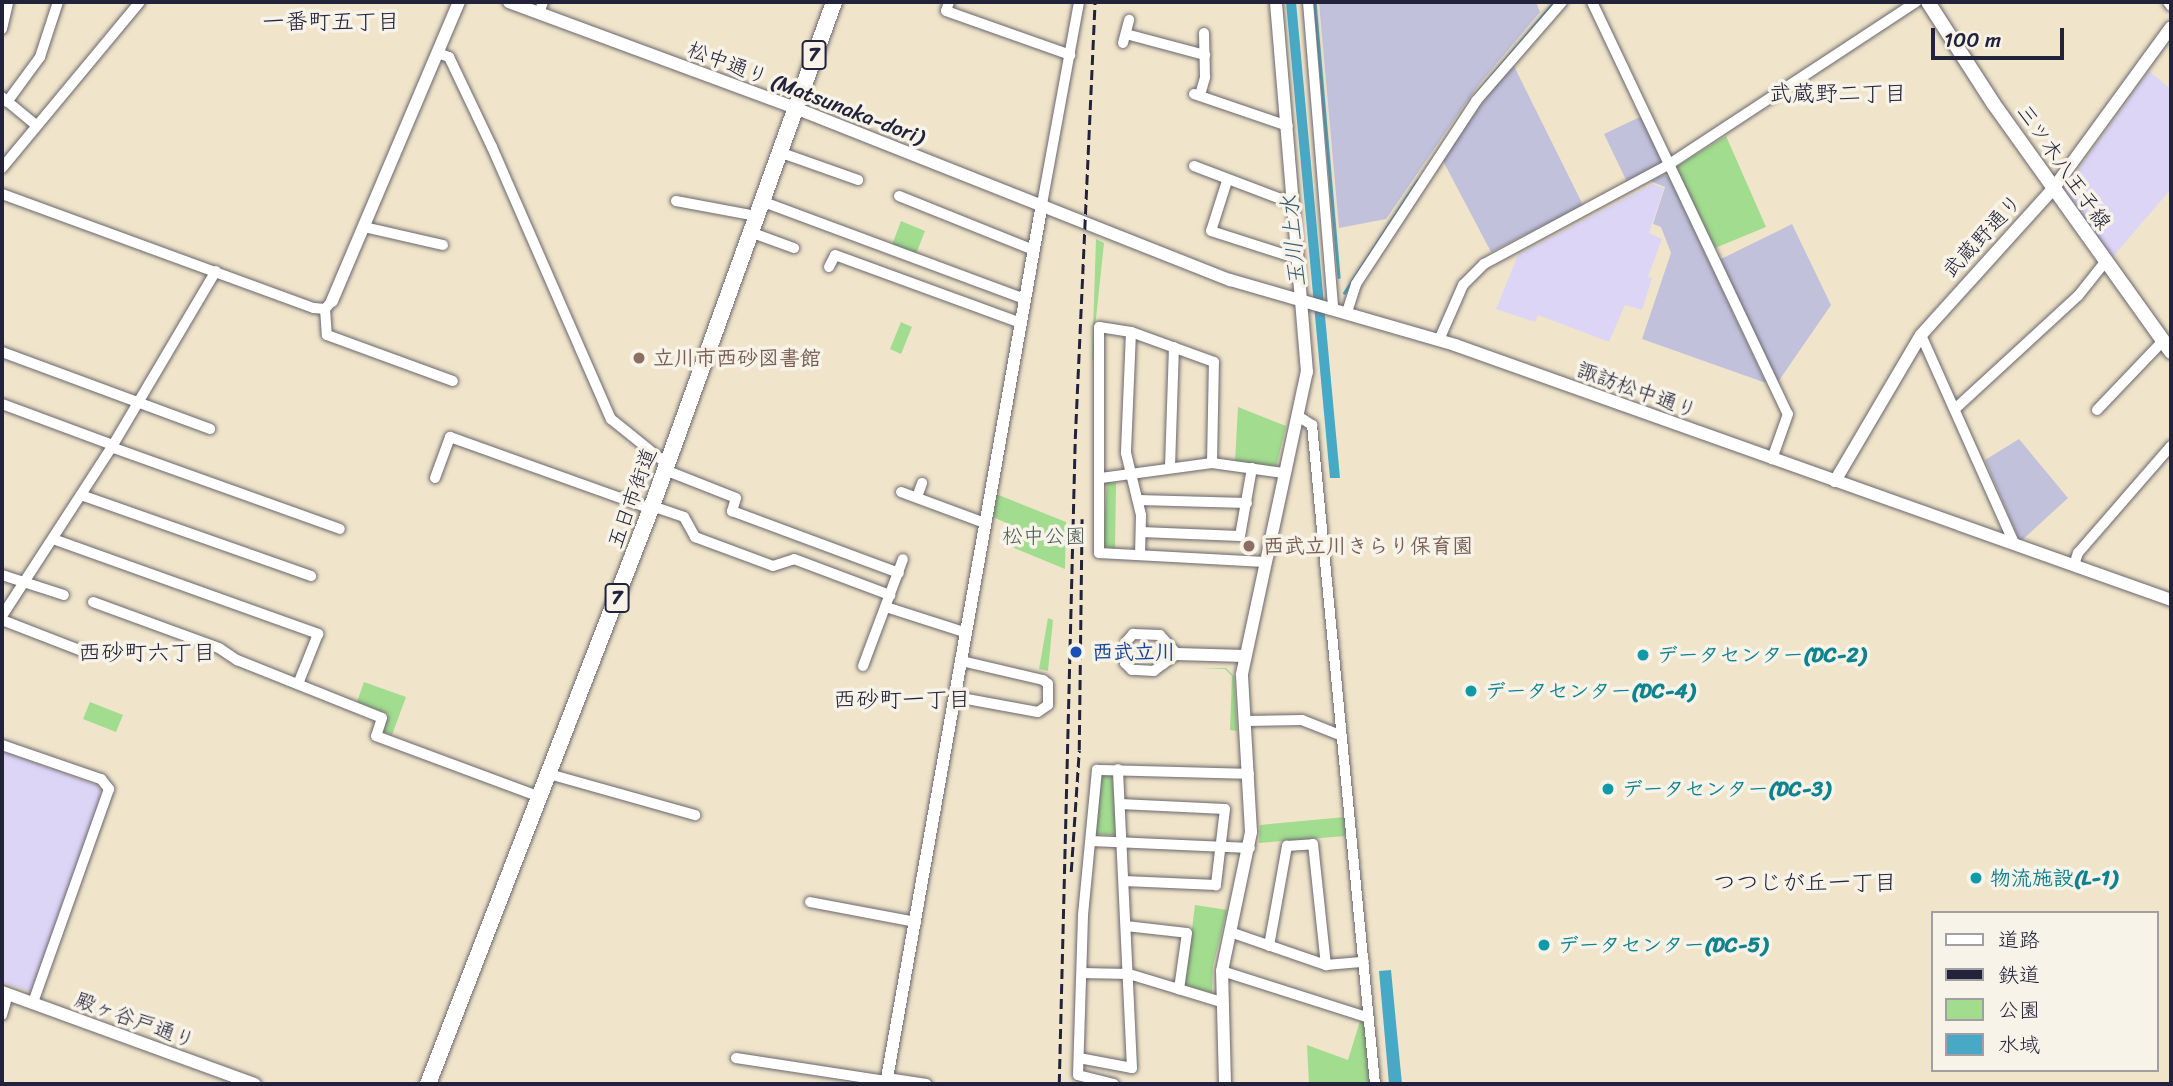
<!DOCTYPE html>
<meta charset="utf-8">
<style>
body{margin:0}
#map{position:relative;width:2173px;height:1086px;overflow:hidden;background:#f0e5ca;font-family:Sriracha,"Klee One",sans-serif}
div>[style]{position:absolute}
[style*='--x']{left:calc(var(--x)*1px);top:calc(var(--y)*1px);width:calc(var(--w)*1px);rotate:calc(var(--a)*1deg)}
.built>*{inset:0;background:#ddd5f6}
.industrial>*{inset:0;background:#c2c1dc}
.green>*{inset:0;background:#a2dc8f}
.water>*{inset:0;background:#48a9c7}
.stream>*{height:2.5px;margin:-1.25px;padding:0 1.25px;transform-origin:1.25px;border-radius:1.25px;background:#48a9c7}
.roads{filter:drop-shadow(0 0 2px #6a666d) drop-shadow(0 0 2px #6a666d)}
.minor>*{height:10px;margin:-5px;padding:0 5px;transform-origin:5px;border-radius:5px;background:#fff}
.tertiary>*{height:12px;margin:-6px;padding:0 6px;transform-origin:6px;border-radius:6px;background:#fff}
.secondary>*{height:14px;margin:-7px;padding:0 7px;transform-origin:7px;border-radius:7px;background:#fff}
.primary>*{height:16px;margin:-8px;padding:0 8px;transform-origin:8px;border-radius:8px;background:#fff}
.rail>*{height:2.5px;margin-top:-1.25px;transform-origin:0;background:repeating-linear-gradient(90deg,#22223b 0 10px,transparent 0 15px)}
.dots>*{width:19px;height:19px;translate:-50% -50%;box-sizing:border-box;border:4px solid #f7f3e8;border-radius:50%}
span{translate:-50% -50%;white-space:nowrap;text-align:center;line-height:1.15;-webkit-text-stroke:7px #f7f3e8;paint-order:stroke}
.shield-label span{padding:2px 5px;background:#f7f3e8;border:2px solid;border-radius:5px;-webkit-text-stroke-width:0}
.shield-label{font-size:19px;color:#22223b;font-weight:700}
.street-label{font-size:21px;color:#22223b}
.education-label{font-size:21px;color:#785e54;font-weight:700}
.left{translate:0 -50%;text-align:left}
.park-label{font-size:21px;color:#485a54}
.transit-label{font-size:21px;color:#164399;font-weight:700}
.culture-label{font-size:21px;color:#0d838f;font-weight:700}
.neighbourhood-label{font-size:23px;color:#22223b}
.water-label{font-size:23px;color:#315873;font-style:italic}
.frame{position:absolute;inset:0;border:4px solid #22223b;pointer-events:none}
.legend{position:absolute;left:1931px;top:911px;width:228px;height:161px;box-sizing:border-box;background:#f7f3e8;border:2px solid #a29fa3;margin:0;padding:9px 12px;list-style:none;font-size:21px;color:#22223b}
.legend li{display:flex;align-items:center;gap:14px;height:35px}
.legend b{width:35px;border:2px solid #a29fa3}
.scale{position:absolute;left:1931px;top:28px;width:133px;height:32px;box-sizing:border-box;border:4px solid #22223b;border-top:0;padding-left:9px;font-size:21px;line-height:24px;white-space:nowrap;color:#22223b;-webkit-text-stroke:5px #f7f3e8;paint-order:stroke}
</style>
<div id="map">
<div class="built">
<i style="clip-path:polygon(2149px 71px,2171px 89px,2171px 189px,2111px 259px,2062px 192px)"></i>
<i style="clip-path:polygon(1653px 184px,1664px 188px,1649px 233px,1662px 239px,1648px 277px,1652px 278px,1642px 310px,1625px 305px,1609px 342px,1538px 315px,1535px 322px,1496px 309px,1518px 255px)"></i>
<i style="clip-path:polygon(2px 751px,99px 786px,102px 801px,32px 992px,2px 982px)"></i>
</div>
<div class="industrial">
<i style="clip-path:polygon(1319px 2px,1536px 2px,1540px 12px,1476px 88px,1386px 219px,1339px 228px)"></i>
<i style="clip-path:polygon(1512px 62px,1583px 205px,1491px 252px,1442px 159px)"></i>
<i style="clip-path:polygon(1642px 116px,1662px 157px,1661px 164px,1627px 182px,1604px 134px)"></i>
<i style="clip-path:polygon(1663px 175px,1669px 177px,1766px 383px,1642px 339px,1671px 253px,1661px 227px,1653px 224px,1665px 187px,1650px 181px)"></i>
<i style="clip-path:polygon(1792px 224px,1831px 305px,1778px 382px,1719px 260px)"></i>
<i style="clip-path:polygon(2019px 439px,2068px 498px,2020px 542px,1985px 460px)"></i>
</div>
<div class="green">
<i style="clip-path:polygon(1726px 136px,1766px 227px,1715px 248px,1676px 167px)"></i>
<i style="clip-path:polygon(901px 221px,925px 231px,916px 254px,892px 245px)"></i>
<i style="clip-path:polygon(1096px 239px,1104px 243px,1095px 328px,1099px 363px,1092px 360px)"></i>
<i style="clip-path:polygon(901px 322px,912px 327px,901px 354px,890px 349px)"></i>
<i style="clip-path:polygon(1238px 407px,1286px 426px,1276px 468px,1235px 462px)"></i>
<i style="clip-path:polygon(1107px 482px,1116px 483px,1115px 550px,1103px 545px)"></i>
<i style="clip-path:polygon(996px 494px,1066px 522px,1065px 569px,1014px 548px,1020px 529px,993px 517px)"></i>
<i style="clip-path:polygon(1048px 618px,1053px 620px,1048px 671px,1039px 669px)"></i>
<i style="clip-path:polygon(1200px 668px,1226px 668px,1234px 676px,1237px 731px,1230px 730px,1232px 676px,1225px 669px)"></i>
<i style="clip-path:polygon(364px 682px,406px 697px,392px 735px,382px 731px,388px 714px,357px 702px)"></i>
<i style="clip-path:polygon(90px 702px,123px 715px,116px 732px,83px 719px)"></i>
<i style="clip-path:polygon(1100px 776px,1112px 776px,1117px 835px,1095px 834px)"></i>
<i style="clip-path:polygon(1345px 817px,1346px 836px,1259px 843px,1260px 825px)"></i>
<i style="clip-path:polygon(1195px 905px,1227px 910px,1213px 966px,1212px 993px,1185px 985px)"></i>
<i style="clip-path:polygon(1360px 1021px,1365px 1023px,1370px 1084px,1309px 1084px,1307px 1045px,1348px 1060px)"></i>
</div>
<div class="water">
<i style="clip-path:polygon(1286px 2px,1296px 2px,1340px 478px,1330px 478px)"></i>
<i style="clip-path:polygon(1391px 970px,1397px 1033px,1402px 1084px,1389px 1084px,1379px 971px)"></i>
</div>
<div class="stream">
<i style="--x:1315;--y:2;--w:276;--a:85"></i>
<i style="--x:1471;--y:100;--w:128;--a:-49.7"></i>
<i style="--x:1344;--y:293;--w:134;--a:-56.9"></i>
</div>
<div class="roads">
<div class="minor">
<i style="--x:949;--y:2;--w:9;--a:108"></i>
<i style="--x:946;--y:11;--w:132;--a:19.5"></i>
<i style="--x:1308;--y:2;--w:307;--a:85.3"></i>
<i style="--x:1592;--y:2;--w:456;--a:64.6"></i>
<i style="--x:1788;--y:414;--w:48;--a:109.6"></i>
<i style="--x:2168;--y:2;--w:5;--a:53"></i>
<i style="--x:539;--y:13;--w:12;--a:-70"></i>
<i style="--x:2;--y:29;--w:28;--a:-77"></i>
<i style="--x:1126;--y:34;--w:82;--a:14.9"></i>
<i style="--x:1123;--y:43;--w:24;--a:-75"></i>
<i style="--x:438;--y:53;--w:12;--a:20"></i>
<i style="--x:449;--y:57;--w:100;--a:64.5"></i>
<i style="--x:492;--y:147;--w:297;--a:66.4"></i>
<i style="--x:611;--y:419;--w:72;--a:38.8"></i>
<i style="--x:1194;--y:94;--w:99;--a:18.8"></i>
<i style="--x:1200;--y:95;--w:19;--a:-74"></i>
<i style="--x:1205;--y:77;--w:44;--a:-91.3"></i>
<i style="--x:2;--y:97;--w:45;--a:39.6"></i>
<i style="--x:7;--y:102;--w:56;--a:-53.7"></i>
<i style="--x:40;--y:57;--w:58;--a:-71.9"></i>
<i style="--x:779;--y:152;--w:84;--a:19.5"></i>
<i style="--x:1194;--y:166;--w:107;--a:20.8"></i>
<i style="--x:2;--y:168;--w:216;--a:-50.3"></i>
<i style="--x:1227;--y:181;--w:52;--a:107.7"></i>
<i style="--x:1211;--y:231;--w:91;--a:17.8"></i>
<i style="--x:2;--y:194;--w:332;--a:20.1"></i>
<i style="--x:314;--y:308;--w:11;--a:5"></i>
<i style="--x:325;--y:309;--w:11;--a:-49"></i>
<i style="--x:899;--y:196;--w:144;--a:21.9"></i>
<i style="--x:676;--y:201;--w:81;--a:10.6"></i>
<i style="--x:761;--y:201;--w:282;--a:20.4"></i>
<i style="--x:1042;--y:204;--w:205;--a:-79.6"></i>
<i style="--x:364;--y:227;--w:81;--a:12.8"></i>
<i style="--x:750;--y:232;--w:47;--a:20"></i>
<i style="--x:829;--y:267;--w:13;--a:-63"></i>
<i style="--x:835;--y:255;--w:198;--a:20.1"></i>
<i style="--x:325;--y:309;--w:26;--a:86"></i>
<i style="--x:327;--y:335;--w:134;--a:20.1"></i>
<i style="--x:1347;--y:312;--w:29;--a:-72"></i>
<i style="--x:1356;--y:284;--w:219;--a:-56.7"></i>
<i style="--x:1476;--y:101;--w:131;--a:-49"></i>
<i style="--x:1131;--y:332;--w:121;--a:92.4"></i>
<i style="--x:1126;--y:453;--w:64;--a:76.4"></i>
<i style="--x:1141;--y:515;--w:40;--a:91.4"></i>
<i style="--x:1921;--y:335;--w:230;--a:65.9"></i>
<i style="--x:1439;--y:340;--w:60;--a:-66.4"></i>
<i style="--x:1463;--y:285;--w:30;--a:-45"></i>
<i style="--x:1484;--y:264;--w:209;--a:-28.3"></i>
<i style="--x:1668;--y:165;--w:297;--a:-33.3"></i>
<i style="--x:2;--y:352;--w:222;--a:20.3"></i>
<i style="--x:2;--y:404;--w:118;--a:20.3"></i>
<i style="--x:1956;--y:408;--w:166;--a:-42.6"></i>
<i style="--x:2078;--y:296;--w:43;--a:-51.5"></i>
<i style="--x:2097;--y:410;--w:95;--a:-46.3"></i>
<i style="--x:1298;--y:416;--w:17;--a:33"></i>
<i style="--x:1312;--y:425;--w:662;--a:84.54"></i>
<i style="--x:111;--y:447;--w:243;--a:19.7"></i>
<i style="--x:1212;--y:463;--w:101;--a:-88.9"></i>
<i style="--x:1214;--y:362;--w:88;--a:-160.1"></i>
<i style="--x:1131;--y:332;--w:32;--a:-171"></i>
<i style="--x:1099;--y:327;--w:226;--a:90"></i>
<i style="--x:1099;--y:553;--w:166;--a:3.1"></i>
<i style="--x:1170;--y:467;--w:120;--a:-88.1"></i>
<i style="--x:665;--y:470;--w:76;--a:21.5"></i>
<i style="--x:736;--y:498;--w:14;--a:107"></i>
<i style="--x:732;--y:511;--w:178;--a:20.4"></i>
<i style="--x:435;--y:478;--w:44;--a:-69.9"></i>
<i style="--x:450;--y:437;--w:214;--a:19.7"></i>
<i style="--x:1101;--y:478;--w:112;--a:-7.7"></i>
<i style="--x:1212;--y:463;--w:72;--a:8"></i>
<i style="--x:901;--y:492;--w:90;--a:20.3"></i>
<i style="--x:81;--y:495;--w:244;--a:19.4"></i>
<i style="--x:917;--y:497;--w:15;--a:-70"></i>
<i style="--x:1138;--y:500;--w:109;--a:1.6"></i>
<i style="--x:652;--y:506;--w:34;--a:19"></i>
<i style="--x:684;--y:517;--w:23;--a:61"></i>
<i style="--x:695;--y:537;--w:83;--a:20.4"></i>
<i style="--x:773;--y:566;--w:22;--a:-18"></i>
<i style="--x:794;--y:559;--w:103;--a:20.6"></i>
<i style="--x:1141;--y:532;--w:99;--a:2.3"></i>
<i style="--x:1240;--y:536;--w:69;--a:-80"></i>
<i style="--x:53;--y:539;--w:282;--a:19.7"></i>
<i style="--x:318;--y:634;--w:54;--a:111.8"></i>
<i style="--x:2074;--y:565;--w:13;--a:-72"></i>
<i style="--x:2078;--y:553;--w:142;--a:-49"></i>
<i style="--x:2;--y:575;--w:65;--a:17.9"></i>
<i style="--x:93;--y:602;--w:134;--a:20.1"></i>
<i style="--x:219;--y:648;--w:22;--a:34"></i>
<i style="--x:237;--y:660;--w:156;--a:21.8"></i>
<i style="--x:382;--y:718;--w:19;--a:108"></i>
<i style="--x:376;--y:736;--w:175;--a:20.4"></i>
<i style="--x:886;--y:607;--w:85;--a:17.8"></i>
<i style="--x:2;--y:616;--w:204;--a:-57"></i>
<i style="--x:113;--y:445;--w:202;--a:-59.4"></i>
<i style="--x:2;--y:620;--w:91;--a:21.2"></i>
<i style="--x:1133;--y:634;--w:27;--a:2"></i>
<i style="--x:1160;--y:635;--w:25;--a:48"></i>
<i style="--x:1177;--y:654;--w:29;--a:144"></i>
<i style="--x:1154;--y:671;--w:22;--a:-177"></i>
<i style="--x:1132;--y:670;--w:10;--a:-135"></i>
<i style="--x:1125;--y:663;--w:21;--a:-87"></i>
<i style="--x:1126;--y:642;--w:11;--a:-49"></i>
<i style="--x:863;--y:666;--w:114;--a:-69.5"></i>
<i style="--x:956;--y:697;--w:83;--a:10.4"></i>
<i style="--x:1038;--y:712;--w:12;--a:-35"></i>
<i style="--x:1048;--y:705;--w:21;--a:-90"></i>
<i style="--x:1048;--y:684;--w:6;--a:-141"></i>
<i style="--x:1043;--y:680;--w:83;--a:-166.8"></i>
<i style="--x:1247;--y:721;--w:55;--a:-1"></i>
<i style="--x:1302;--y:720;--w:43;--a:21.8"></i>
<i style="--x:2;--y:745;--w:105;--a:19"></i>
<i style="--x:101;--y:779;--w:13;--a:51"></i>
<i style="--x:109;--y:789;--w:227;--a:109.6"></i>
<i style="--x:549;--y:774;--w:152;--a:15.7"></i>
<i style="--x:1120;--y:804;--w:105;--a:2.7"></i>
<i style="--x:1225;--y:809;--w:77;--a:96.8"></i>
<i style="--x:1216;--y:885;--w:92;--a:-177.5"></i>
<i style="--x:1091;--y:841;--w:159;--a:2.5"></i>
<i style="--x:810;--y:902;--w:108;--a:10.7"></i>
<i style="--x:1126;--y:926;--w:61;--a:6.5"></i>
<i style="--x:1187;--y:933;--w:57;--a:98.1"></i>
<i style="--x:1230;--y:932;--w:102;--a:19"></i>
<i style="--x:1326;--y:965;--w:38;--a:-5"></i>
<i style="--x:1269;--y:946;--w:102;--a:-79.8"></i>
<i style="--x:1287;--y:846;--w:26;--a:-4"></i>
<i style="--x:1313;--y:844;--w:122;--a:83.9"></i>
<i style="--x:1222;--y:971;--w:154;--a:17.7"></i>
<i style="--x:1082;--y:973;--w:47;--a:1.2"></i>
<i style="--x:1129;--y:974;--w:96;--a:16.9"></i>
<i style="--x:2;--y:1015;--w:22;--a:-74"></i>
<i style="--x:736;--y:1058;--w:153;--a:8.7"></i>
<i style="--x:1079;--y:1058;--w:54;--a:10.7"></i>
<i style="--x:1132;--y:1068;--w:299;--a:-92.7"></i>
<i style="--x:887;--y:1078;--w:40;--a:8.5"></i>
<i style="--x:1114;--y:1084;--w:37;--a:-166"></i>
<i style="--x:1078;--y:1075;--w:160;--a:-88.2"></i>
<i style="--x:1083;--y:915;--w:146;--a:-84.5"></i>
<i style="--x:1097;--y:770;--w:152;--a:1.5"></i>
</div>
<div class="tertiary">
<i style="--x:509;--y:2;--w:305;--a:20.3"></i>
<i style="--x:795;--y:108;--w:468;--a:21.6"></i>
<i style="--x:1230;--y:280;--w:234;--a:16.1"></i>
<i style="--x:1455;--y:345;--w:760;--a:19.6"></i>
<i style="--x:332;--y:301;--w:325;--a:-67"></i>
<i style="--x:1835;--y:481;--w:169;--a:-59.5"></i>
<i style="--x:1921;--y:335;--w:197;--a:-47.9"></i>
<i style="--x:2053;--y:189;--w:200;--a:-53.9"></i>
<i style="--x:1177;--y:654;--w:68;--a:1.7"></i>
<i style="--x:2;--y:992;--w:269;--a:20"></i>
<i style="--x:886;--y:1084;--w:894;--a:-79.95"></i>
<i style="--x:1225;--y:1084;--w:113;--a:-91.5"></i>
<i style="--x:1222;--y:971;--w:142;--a:-78.2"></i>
<i style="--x:1251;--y:832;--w:158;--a:-93.3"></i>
<i style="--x:1242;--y:674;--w:309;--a:-77.9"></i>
<i style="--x:1307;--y:372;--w:371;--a:-94.8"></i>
</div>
<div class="secondary">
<i style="--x:1928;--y:2;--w:120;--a:57.2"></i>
<i style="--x:1993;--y:103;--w:306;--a:54.4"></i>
</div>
<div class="primary">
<i style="--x:428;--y:1084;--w:620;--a:-68.82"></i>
<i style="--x:652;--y:506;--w:536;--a:-70.14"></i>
</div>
</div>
<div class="rail">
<i style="--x:1071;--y:872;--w:122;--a:-86.2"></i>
<i style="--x:1079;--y:750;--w:231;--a:-89.3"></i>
<i style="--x:1059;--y:1084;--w:645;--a:-88.58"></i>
<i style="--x:1075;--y:439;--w:437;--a:-87.4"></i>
</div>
<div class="dots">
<i style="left:639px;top:358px;background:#8d6e63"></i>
<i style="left:1249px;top:546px;background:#8d6e63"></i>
<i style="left:1076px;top:652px;background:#1a4fb4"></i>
<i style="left:1643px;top:655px;background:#0f9aa8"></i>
<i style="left:1471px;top:691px;background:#0f9aa8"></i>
<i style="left:1608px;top:789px;background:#0f9aa8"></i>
<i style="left:1976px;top:878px;background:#0f9aa8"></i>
<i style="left:1544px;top:945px;background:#0f9aa8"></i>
</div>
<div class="shield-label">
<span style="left:814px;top:55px">7</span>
<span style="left:617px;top:598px">7</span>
</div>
<div class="street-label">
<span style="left:806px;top:93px;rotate:21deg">松中通り (Matsunaka-dori)</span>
<span style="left:2064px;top:167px;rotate:55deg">三ツ木八王子線</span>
<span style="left:1982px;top:236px;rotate:-47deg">武蔵野通り</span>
<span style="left:1637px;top:390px;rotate:20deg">諏訪松中通り</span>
<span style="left:632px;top:498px;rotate:-70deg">五日市街道</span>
<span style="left:135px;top:1020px;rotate:20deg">殿ヶ谷戸通り</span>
</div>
<div class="education-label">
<span class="left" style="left:653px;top:358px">立川市西砂図書館</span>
<span class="left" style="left:1263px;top:546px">西武立川きらり保育園</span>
</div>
<div class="park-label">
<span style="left:1044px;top:536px">松中公園</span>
</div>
<div class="transit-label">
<span class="left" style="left:1092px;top:652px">西武立川</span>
</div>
<div class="culture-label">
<span class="left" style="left:1657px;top:655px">データセンター(DC-2)</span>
<span class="left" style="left:1485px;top:691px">データセンター(DC-4)</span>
<span class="left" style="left:1622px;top:789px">データセンター(DC-3)</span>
<span class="left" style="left:1990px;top:878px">物流施設(L-1)</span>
<span class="left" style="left:1558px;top:945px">データセンター(DC-5)</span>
</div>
<div class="neighbourhood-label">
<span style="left:331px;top:22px">一番町五丁目</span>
<span style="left:1838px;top:94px">武蔵野二丁目</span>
<span style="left:147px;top:653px">西砂町六丁目</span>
<span style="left:902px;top:700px">西砂町一丁目</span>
<span style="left:1805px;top:883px">つつじが丘一丁目</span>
</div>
<div class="water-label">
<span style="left:1294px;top:241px;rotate:-95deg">玉川上水</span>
</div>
<div class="frame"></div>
<ul class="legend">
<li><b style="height:9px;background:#fff"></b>道路</li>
<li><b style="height:9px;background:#22223b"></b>鉄道</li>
<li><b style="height:19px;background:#a2dc8f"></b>公園</li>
<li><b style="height:19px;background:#48a9c7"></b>水域</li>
</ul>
<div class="scale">100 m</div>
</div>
